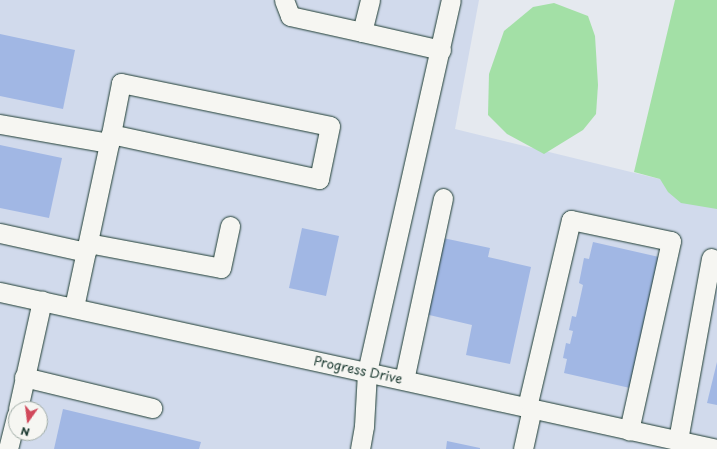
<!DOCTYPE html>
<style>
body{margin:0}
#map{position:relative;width:717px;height:449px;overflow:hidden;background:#e5e9ef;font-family:"Playpen Sans",sans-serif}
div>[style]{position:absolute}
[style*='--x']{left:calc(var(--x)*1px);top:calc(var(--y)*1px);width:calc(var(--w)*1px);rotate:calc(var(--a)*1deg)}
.built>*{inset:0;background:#d1daec}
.green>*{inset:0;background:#a3e0a6}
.building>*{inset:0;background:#a1b7e4}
.roads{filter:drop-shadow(0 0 1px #1f3d34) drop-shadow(0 0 1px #1f3d34)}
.minor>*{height:19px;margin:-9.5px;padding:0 9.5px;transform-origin:9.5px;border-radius:9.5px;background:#f6f6f2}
span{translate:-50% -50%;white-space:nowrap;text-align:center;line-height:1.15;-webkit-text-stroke:3.5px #f6f6f2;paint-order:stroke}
.street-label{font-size:13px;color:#1f3d34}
.north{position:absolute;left:8px;top:401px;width:40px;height:40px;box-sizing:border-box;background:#f6f6f2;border:1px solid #a0aca6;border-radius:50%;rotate:194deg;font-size:11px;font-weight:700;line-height:16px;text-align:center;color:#1f3d34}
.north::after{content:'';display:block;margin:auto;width:14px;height:18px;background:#d1495b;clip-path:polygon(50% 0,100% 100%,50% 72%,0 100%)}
</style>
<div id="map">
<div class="built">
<i style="clip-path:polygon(evenodd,0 0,479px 0,455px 129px,717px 193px,717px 449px,0 449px,0 0,16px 409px,40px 409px,40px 433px,16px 433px,16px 409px)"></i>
</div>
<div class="green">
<i style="clip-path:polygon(675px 0,717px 0,717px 209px,681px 203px,668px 192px,660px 179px,634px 172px)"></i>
<i style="clip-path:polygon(554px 3px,588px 16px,595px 36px,598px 85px,596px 114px,583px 130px,544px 154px,507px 134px,488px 115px,489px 74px,504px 31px,533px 7px)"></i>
</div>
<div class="building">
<i style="clip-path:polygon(0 34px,75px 50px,63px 109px,0 96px)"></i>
<i style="clip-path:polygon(0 145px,62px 158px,49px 218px,0 208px)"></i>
<i style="clip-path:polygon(302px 228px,339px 236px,326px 296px,289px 288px)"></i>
<i style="clip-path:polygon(443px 238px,490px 248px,488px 257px,531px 267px,510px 364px,466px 355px,472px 325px,425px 314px)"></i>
<i style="clip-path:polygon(593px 242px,659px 257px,630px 388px,564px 373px,567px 359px,563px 358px,566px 343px,570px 344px,573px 331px,569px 330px,572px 316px,576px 317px,583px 285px,579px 283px,584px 258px,589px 259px)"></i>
<i style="clip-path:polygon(717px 362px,717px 405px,707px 403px)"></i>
<i style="clip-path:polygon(63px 409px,201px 442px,199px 449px,54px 449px)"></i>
<i style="clip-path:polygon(447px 441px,480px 448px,480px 449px,446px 449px)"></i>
</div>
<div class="roads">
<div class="minor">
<i style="--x:284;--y:0;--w:17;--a:69"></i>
<i style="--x:290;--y:16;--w:74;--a:12.5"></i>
<i style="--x:370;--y:0;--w:33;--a:104"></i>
<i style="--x:362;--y:32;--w:81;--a:12.8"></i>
<i style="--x:0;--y:124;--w:111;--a:9.9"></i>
<i style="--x:0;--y:233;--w:88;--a:12.5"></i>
<i style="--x:88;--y:243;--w:135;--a:10.6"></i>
<i style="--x:221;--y:268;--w:43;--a:-77.9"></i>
<i style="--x:0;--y:292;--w:734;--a:12.35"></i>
<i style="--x:74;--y:307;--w:177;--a:-77.9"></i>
<i style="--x:111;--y:134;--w:52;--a:-78.9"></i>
<i style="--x:121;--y:83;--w:213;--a:11.6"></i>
<i style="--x:330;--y:126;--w:54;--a:101.7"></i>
<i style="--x:319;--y:179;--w:213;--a:-167.8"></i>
<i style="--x:24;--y:377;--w:132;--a:13.6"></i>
<i style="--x:404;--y:380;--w:186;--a:-77.9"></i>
<i style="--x:527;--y:407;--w:192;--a:-76.8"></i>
<i style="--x:571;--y:220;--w:102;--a:11.9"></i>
<i style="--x:671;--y:241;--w:194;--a:102.5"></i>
<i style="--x:18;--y:409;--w:111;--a:-77.5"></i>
<i style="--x:678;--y:440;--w:185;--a:-79.7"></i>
<i style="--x:8;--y:449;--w:34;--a:-76"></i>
<i style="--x:360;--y:449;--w:23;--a:-80"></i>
<i style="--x:364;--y:426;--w:54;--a:-86.8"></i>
<i style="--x:367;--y:372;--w:381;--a:-77.3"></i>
<i style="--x:523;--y:449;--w:42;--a:-77.6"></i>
</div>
</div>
<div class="street-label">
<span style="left:358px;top:370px;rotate:12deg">Progress Drive</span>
</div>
<div class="north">N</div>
</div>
